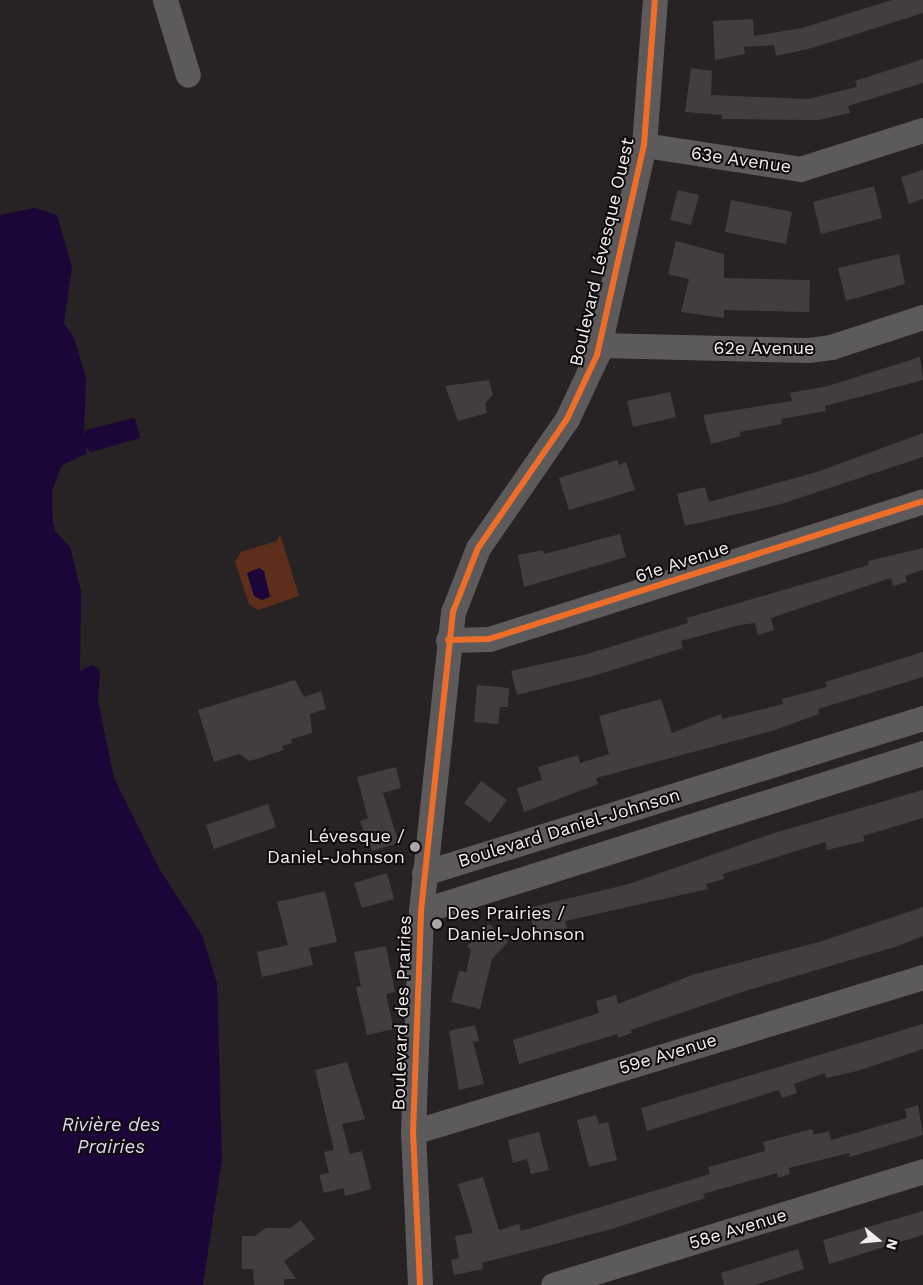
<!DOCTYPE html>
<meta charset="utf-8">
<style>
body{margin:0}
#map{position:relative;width:923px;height:1285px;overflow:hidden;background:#272224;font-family:"Work Sans",sans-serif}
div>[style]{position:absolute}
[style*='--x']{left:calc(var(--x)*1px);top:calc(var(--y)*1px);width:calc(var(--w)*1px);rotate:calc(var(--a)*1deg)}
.green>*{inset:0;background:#5d2e1a}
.water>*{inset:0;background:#1c0538}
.building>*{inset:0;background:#423e3f}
.minor>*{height:25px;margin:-12.5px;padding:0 12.5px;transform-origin:12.5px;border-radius:12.5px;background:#5d5a5b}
.cycleway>*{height:6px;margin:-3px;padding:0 3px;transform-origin:3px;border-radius:3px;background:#ee6e29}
.dots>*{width:14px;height:14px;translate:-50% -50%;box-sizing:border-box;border:2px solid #0f0b0d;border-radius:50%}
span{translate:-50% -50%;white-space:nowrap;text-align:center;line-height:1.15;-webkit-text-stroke:4px #0f0b0d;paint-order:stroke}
.street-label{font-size:18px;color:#f1ecee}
.poi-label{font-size:18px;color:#f1ecee}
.right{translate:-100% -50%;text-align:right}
.left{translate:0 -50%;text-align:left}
.water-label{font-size:19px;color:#dbd2f6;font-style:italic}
.north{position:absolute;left:853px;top:1215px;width:50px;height:50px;-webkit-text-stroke:4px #0f0b0d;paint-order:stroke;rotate:107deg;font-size:14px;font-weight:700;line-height:20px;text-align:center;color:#f1ecee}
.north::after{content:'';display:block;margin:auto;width:18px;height:22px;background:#f1ecee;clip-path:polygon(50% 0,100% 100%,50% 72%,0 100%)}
</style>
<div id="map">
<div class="green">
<i style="clip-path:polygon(280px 534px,299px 596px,258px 610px,249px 604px,235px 562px,241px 552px,277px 541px)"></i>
</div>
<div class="water">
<i style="clip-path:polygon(35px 208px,57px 215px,72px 267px,64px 323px,74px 338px,86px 378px,84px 436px,86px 430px,135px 418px,140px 438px,91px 452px,86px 447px,86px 454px,62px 465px,52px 491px,53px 522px,55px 531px,70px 547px,81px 591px,80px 671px,92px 665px,100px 670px,98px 701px,114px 778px,160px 870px,202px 935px,217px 983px,222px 1159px,203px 1285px,0 1285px,0 215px)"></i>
<i style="clip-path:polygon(259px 568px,264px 571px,270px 597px,262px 600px,254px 596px,247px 573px)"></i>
</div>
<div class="building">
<i style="clip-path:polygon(892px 0,923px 0,923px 13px,812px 48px,776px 56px,774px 45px,744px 47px,745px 54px,715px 60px,713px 21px,753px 19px,754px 36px,802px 28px)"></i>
<i style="clip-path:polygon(923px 59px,923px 83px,848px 106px,850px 113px,818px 120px,722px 119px,722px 115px,685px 112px,691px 68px,712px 71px,711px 95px,808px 99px,857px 87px,855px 81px)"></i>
<i style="clip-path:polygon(923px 170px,923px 199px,909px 204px,901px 177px)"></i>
<i style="clip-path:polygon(874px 186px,882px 218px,821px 234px,813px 202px)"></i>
<i style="clip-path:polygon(678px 190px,699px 195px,691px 225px,670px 220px)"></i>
<i style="clip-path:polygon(731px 200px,792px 212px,786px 244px,725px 232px)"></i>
<i style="clip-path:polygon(676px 241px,724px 254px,724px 278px,810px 280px,809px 312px,724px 310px,724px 318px,681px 312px,689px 279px,668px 274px)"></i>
<i style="clip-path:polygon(899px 254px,905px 284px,846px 301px,838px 268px)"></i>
<i style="clip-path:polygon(920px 357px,923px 380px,825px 406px,826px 411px,781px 419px,782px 424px,740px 432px,741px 436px,711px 444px,703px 415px,792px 401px,790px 393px,828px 386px)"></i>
<i style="clip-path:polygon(489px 380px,493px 395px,485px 403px,487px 413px,458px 421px,445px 386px)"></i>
<i style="clip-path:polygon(670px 392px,676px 417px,633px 427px,627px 401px)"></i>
<i style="clip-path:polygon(923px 433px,923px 457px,781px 504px,685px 526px,677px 494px,705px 487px,709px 502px,820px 471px)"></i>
<i style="clip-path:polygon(617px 460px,619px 465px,626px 462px,635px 490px,569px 510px,559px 478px)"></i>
<i style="clip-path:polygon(620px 534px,626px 557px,524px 587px,518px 555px,543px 550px,544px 554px)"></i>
<i style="clip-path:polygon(923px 548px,923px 570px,905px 576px,907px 582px,893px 586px,891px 578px,771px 618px,774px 630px,758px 635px,755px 623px,740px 625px,681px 641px,683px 648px,593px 676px,517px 695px,511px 671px,587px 654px,688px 623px,687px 618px,869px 565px,868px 561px)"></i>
<i style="clip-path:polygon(923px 652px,923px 677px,818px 709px,819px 714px,775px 730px,596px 778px,598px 784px,524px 812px,517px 788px,542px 780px,538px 767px,578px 755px,580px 763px,609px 754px,599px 716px,661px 699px,672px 733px,721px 714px,722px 719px,783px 704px,782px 699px,827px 687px,825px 682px)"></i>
<i style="clip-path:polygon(295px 680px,304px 697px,321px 691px,326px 709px,310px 714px,312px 733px,291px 739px,292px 743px,282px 746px,284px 750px,250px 761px,239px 754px,214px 762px,198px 710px)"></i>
<i style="clip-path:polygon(477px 685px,509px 688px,508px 707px,500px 707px,498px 724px,474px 722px)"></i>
<i style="clip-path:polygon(396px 767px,401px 788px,383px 793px,399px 843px,372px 851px,360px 821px,368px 818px,357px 777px)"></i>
<i style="clip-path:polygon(481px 781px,507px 800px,490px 823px,464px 803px)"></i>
<i style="clip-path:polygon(923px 790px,923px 818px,863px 836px,865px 841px,827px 850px,825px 842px,723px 874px,724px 879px,706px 884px,708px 889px,565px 921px,567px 928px,535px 936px,528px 908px,629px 884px,774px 833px)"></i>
<i style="clip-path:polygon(268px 804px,276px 827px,214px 849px,206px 825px)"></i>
<i style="clip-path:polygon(387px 873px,394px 899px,362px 908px,354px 883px)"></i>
<i style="clip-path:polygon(325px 891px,337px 942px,309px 948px,313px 965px,262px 977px,257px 952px,288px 945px,277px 902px)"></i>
<i style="clip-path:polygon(923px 907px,923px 936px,895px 947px,742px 992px,631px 1030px,632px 1033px,618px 1038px,617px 1034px,519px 1064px,513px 1040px,599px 1013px,596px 1001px,616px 995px,618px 1004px,695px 974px,819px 942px)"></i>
<i style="clip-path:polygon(489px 924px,508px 942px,492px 959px,480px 1009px,451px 1002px,459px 971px,466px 972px,471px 950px,467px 946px)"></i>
<i style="clip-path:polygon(386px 946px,395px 992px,386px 994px,394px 1029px,367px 1035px,356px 987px,361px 986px,354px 952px)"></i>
<i style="clip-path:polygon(923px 1024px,923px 1049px,857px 1071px,826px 1078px,825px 1073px,794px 1084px,797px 1093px,782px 1098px,779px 1090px,647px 1131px,641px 1108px)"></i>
<i style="clip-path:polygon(475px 1025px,479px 1041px,473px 1042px,484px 1084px,459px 1090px,449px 1031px)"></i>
<i style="clip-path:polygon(347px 1062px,365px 1119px,342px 1124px,350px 1154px,362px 1151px,371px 1189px,345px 1196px,344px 1188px,324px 1193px,319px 1175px,329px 1173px,324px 1152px,334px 1150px,315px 1070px)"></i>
<i style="clip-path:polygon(918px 1105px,923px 1135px,850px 1157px,849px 1153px,789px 1168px,790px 1174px,778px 1178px,777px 1173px,703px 1194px,705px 1198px,612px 1229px,482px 1263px,483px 1269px,454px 1275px,451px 1260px,459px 1258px,455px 1236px,473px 1233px,458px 1184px,483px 1177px,499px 1230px,519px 1224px,521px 1231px,710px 1174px,708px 1167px,765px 1151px,763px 1142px,812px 1129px,814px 1135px,829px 1131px,831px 1140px,907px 1118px,905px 1109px)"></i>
<i style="clip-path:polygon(596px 1115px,599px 1124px,608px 1122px,617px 1160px,589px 1167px,577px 1120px)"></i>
<i style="clip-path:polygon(539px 1132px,549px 1170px,531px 1174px,527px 1159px,513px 1163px,508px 1140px)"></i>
<i style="clip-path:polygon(923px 1211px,923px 1235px,829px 1264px,823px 1240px)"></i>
<i style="clip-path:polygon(301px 1220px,315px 1239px,284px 1261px,296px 1279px,284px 1279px,284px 1285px,254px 1285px,253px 1269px,242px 1269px,242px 1236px,255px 1236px,266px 1228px,290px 1228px)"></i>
<i style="clip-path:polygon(798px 1249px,804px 1269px,755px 1285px,724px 1285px,721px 1273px)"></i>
</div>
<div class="minor">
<i style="--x:165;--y:0;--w:78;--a:73"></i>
<i style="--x:644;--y:145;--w:158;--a:8.7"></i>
<i style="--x:800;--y:169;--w:129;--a:-17.6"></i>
<i style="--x:600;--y:345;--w:208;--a:1.4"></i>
<i style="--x:808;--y:350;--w:23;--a:-7"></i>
<i style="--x:831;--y:347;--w:97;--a:-18.1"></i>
<i style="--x:448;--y:640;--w:41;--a:-1.4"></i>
<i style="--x:489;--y:639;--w:455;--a:-17.6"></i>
<i style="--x:424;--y:873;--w:523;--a:-17.26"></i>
<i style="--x:421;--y:911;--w:526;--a:-17.47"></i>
<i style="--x:413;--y:1132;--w:533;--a:-16.91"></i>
<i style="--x:420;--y:1285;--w:153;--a:-92.6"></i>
<i style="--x:413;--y:1132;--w:221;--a:-87.9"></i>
<i style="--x:421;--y:911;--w:301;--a:-83.9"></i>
<i style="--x:453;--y:612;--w:69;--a:-68.7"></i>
<i style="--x:478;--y:548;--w:157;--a:-55.4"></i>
<i style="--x:567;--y:419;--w:71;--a:-64.9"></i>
<i style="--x:597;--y:355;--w:215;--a:-77.4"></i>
<i style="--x:644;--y:145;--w:145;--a:-85.7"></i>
<i style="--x:553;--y:1285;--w:387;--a:-17.1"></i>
</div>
<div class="cycleway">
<i style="--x:448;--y:640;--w:41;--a:-1.4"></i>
<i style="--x:489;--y:639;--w:455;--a:-17.6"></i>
<i style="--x:420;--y:1285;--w:153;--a:-92.6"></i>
<i style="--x:413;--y:1132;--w:221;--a:-87.9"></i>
<i style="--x:421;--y:911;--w:301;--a:-83.9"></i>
<i style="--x:453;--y:612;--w:69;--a:-68.7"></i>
<i style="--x:478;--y:548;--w:157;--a:-55.4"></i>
<i style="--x:567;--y:419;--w:71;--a:-64.9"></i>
<i style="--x:597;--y:355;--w:215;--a:-77.4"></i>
<i style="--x:644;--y:145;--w:145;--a:-85.7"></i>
</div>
<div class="dots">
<i style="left:415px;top:847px;background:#aaa5a7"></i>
<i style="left:437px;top:924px;background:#aaa5a7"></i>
</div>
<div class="street-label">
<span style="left:741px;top:160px;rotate:8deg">63e Avenue</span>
<span style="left:602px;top:252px;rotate:-77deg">Boulevard Lévesque Ouest</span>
<span style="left:764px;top:348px">62e Avenue</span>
<span style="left:682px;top:562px;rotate:-18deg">61e Avenue</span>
<span style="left:569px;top:828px;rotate:-17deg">Boulevard Daniel-Johnson</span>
<span style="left:402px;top:1013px;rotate:-88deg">Boulevard des Prairies</span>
<span style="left:668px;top:1054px;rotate:-17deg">59e Avenue</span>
<span style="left:738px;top:1229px;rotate:-17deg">58e Avenue</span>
</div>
<div class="poi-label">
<span class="right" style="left:405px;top:847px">Lévesque /<br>Daniel-Johnson</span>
<span class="left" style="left:447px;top:924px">Des Prairies /<br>Daniel-Johnson</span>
</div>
<div class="water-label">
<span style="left:111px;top:1136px">Rivière des<br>Prairies</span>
</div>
<div class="north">N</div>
</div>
